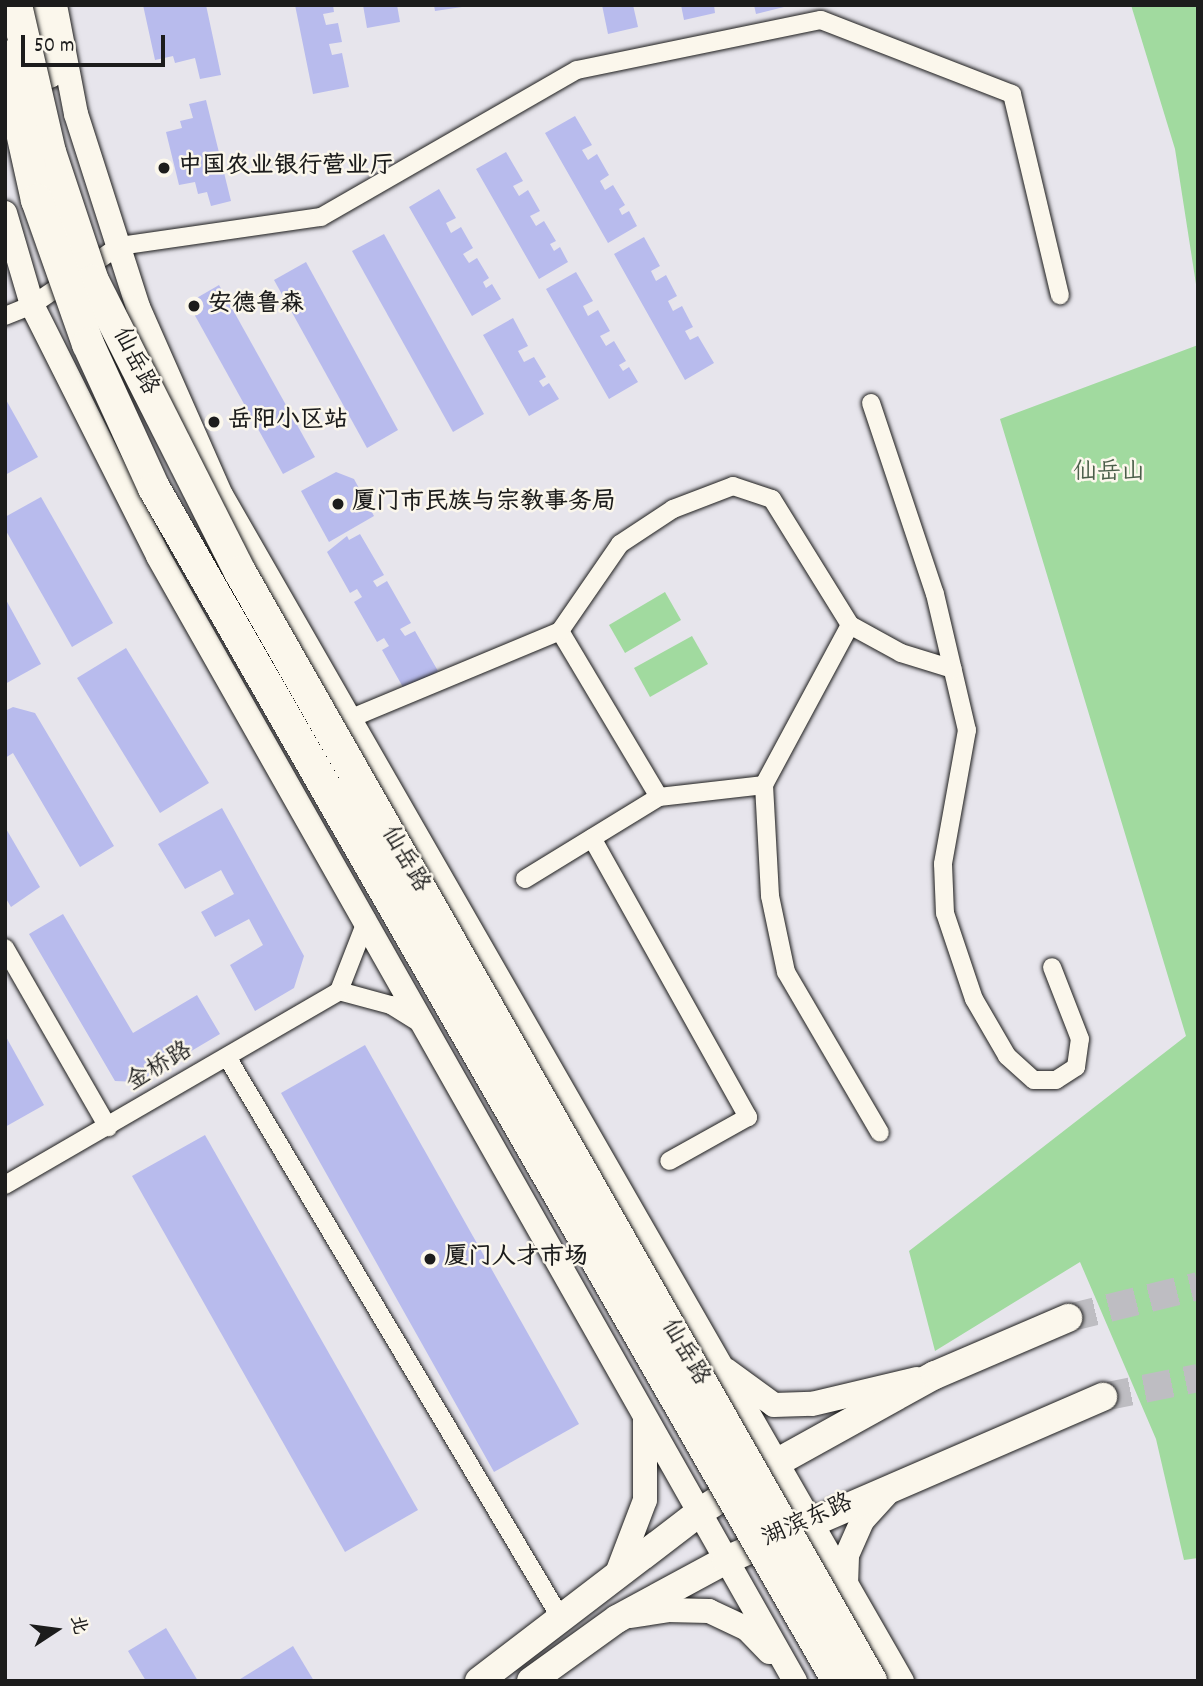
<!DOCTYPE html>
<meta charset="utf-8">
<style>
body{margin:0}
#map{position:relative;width:1203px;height:1686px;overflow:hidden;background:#e7e5ec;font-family:Dekko,"LXGW WenKai TC",sans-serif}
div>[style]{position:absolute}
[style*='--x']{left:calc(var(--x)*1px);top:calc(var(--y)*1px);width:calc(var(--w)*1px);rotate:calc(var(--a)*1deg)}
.green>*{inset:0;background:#a1da9f}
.building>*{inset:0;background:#b8bbed}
.primary-tunnel>*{height:28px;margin-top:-14px;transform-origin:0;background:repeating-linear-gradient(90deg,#bebdc2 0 28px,transparent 0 42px)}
.roads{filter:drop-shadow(0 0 2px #1c1c1c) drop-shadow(0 0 2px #1c1c1c)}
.street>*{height:18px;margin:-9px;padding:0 9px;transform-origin:9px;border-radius:9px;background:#fbf7ec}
.secondary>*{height:24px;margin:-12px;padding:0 12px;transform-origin:12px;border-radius:12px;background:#fbf7ec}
.primary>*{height:28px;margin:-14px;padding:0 14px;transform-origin:14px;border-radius:14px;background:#fbf7ec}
.highway>*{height:32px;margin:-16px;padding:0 16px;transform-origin:16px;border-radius:16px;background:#fbf7ec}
.bridges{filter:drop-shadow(0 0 2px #1c1c1c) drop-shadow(0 0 2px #1c1c1c)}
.highway-bridge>*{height:32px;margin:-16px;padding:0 16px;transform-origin:16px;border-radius:16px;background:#fbf7ec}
.dots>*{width:19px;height:19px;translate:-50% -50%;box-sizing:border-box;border:4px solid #fbf7ec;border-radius:50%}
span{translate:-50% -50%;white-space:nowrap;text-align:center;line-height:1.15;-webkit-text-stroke:5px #fbf7ec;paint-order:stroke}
.poi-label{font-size:24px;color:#1c1c1c;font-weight:700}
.left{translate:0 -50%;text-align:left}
.street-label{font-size:24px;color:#1c1c1c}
.park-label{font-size:24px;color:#4b5e4a}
.frame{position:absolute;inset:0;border:7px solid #1c1c1c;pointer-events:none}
.north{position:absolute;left:21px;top:1595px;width:70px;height:70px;-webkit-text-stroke:5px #fbf7ec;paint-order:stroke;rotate:77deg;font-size:19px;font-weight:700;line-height:28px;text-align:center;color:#1c1c1c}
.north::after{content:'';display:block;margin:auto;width:24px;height:32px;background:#1c1c1c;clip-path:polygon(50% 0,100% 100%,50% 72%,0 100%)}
.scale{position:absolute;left:21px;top:35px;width:144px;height:32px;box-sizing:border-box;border:4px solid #1c1c1c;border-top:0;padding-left:9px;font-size:21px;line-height:24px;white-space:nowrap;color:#1c1c1c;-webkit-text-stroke:5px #fbf7ec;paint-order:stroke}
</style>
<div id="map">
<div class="green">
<i style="clip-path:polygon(1131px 5px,1198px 5px,1198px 297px,1175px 149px)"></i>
<i style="clip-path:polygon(1198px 345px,1198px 1558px,1184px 1560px,1156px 1439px,1080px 1262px,935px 1351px,909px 1251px,1186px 1036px,1000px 419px)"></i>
<i style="clip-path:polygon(665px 592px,681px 620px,625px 653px,609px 625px)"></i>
<i style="clip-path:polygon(692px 636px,708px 664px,650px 697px,634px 668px)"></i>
</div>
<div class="building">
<i style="clip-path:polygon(143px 5px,206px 5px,221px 75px,200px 79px,195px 58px,175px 63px,173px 56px,155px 60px)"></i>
<i style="clip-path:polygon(295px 5px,333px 5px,334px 12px,323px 14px,326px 25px,338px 23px,342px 42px,329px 44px,332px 55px,342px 53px,349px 87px,313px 94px)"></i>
<i style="clip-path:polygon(363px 5px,397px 5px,400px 22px,367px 28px)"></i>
<i style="clip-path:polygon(434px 5px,461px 5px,462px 7px,435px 11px)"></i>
<i style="clip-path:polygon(602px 5px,633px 5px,638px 27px,608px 34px)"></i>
<i style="clip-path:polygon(681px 5px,714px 5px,715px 13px,684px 20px)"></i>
<i style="clip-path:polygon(754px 5px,788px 5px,788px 6px,756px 14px)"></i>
<i style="clip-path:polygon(206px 100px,231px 201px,211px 206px,207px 192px,198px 194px,195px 182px,179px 185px,166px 132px,182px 128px,180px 121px,193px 118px,189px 104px)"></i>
<i style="clip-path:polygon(575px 116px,592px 145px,582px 150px,588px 160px,597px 154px,609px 175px,600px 181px,605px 190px,613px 185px,625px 205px,619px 209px,622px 215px,629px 211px,637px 226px,608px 243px,545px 133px)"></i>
<i style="clip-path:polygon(506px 152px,523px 181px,513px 186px,519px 196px,528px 190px,540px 211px,530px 216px,536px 226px,544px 221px,556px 241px,550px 244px,554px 251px,560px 247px,568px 262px,539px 279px,476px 169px)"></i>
<i style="clip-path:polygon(439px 189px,456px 218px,446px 223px,451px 233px,461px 227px,473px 248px,463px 254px,469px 263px,477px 258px,489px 278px,483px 282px,486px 288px,492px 284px,501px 299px,472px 316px,409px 207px)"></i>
<i style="clip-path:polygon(384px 234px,484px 414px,453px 432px,352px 251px)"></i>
<i style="clip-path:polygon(644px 237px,660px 266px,651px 271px,656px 281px,666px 275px,677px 296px,668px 301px,673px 311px,682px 306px,693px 327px,685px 331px,690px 340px,698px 336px,714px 363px,685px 380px,614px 254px)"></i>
<i style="clip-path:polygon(306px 262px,398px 430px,367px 448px,274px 280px)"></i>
<i style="clip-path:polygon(576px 272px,593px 301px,583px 306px,588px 316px,598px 310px,610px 331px,600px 336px,606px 346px,614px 341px,626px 361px,619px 365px,623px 371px,629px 367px,638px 382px,609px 399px,546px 289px)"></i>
<i style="clip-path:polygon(219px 285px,315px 457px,283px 474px,188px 303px)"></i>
<i style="clip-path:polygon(513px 318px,528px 346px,518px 351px,524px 362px,534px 357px,546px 377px,539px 381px,543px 387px,549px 383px,559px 399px,529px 416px,483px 335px)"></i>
<i style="clip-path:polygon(5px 398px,38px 457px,5px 475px)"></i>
<i style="clip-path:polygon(336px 472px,354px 479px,374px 516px,329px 542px,301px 491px)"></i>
<i style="clip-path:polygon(41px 497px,113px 623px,72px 647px,5px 529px,5px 517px)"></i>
<i style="clip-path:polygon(360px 534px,384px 575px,373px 581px,377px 587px,387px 581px,411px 623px,400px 629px,405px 636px,415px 631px,438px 671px,428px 677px,430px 681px,404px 689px,382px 650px,389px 646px,384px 638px,377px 642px,354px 602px,362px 597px,357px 589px,350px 593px,327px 552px,347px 536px,349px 540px)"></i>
<i style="clip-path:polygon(5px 598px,41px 664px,5px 684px)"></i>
<i style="clip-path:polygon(126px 648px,209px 783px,160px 813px,77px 678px)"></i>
<i style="clip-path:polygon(13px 707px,35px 713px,114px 846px,80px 867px,13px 753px,5px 758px,5px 711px)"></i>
<i style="clip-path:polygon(222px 808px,304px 956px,294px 988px,255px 1011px,230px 965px,263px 945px,249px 919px,215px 937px,201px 912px,234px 894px,221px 870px,185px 889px,158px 844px)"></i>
<i style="clip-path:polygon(5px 827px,40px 887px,11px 907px,5px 897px)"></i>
<i style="clip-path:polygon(63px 914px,133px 1033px,197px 995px,220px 1034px,139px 1082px,115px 1081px,29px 934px)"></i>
<i style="clip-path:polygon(5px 1035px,44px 1105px,5px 1127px)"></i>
<i style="clip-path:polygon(365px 1045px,579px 1424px,494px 1472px,281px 1093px)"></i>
<i style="clip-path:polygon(205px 1135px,418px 1510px,345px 1552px,132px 1176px)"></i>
<i style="clip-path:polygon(166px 1628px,198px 1681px,146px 1681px,128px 1651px)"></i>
<i style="clip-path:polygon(293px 1646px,314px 1681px,237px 1681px)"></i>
</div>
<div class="primary-tunnel">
<i style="--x:1068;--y:1318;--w:134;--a:-13.8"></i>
<i style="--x:1103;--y:1397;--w:97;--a:-11.3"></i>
</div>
<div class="roads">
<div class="street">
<i style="--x:5;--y:316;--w:29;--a:-22"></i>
<i style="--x:32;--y:305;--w:105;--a:-34.1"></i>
<i style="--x:119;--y:246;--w:204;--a:-8.2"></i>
<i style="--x:321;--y:217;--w:295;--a:-29.9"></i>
<i style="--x:577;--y:70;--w:249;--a:-11.6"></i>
<i style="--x:821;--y:20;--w:205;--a:21.2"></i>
<i style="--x:1012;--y:94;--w:207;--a:76.6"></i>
<i style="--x:871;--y:403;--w:201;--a:71.5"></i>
<i style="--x:935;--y:594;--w:140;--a:76.8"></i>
<i style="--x:967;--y:730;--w:136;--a:100.2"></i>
<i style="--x:943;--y:864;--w:49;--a:87.7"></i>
<i style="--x:945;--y:913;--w:91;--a:71.4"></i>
<i style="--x:974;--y:999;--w:66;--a:59.9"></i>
<i style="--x:1007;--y:1056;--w:36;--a:42"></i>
<i style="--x:1034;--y:1080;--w:22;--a:0"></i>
<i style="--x:1056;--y:1080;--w:24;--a:-33"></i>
<i style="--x:1076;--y:1067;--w:28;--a:-82"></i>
<i style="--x:1080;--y:1039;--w:77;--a:-111.3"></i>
<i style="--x:850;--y:625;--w:58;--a:28.8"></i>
<i style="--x:901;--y:653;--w:54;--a:17.1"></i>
<i style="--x:560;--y:631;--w:193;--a:59.2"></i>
<i style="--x:349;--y:719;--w:229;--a:-22.6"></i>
<i style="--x:560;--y:631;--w:106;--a:-55.4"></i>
<i style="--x:620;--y:544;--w:64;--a:-33.4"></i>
<i style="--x:673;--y:509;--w:64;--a:-21"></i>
<i style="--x:733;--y:486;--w:41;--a:18.4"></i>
<i style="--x:772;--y:499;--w:148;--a:58.2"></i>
<i style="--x:850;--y:625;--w:182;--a:118.3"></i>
<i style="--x:764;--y:785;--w:111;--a:86.9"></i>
<i style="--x:770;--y:896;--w:78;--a:78.1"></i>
<i style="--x:786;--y:972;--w:186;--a:59.7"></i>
<i style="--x:592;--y:838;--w:320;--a:60.8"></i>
<i style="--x:748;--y:1117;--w:90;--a:150.9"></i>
<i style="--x:525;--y:879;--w:157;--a:-31.5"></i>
<i style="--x:659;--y:797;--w:106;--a:-6.5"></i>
<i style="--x:5;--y:948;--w:207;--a:60.1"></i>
<i style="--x:339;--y:991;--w:54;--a:15.1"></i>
<i style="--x:391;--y:1005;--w:36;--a:32"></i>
<i style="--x:339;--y:991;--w:77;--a:-68.7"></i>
<i style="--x:227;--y:1057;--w:655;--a:59.25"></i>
<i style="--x:5;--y:1185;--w:386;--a:-30.1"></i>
</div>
<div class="secondary">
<i style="--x:55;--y:5;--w:111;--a:79.1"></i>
<i style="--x:76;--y:114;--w:203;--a:72.2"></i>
<i style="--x:138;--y:307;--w:206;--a:66.2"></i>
<i style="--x:221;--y:495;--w:1368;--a:60.14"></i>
<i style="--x:5;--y:213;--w:96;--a:73.6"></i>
<i style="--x:32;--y:305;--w:281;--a:63.3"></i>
<i style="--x:158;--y:556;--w:1293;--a:60.48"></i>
<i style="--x:726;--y:1370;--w:59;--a:36.1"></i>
<i style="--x:774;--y:1405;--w:38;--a:-2"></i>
<i style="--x:812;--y:1404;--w:108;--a:-13.4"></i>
<i style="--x:616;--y:1576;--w:81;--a:-69.1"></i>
<i style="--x:645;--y:1500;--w:82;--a:-90"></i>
<i style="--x:846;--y:1585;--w:30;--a:-88"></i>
<i style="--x:847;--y:1555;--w:37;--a:-66"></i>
<i style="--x:862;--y:1521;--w:43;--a:-47.8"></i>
<i style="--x:631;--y:1616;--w:36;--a:-9"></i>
<i style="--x:667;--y:1610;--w:42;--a:1.4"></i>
<i style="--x:709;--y:1611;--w:42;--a:25.3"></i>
<i style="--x:747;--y:1629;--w:32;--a:46"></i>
</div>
<div class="primary">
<i style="--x:479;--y:1681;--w:280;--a:-37.4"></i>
<i style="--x:701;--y:1511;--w:89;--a:-32.6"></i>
<i style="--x:776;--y:1463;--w:182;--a:-29"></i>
<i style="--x:935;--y:1375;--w:145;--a:-23.2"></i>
<i style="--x:531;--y:1681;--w:106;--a:-35.8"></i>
<i style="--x:617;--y:1619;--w:124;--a:-28.4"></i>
<i style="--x:726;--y:1560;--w:411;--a:-23.4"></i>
</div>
<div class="highway">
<i style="--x:33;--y:5;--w:69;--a:77.4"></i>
</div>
</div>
<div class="bridges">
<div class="highway-bridge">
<i style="--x:16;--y:5;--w:151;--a:77"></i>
<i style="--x:50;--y:152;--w:136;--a:71.6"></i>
<i style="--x:93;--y:281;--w:326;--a:63.2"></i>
<i style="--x:240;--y:572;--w:1276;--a:60.36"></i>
<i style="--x:5;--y:56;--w:148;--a:77.5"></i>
<i style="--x:37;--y:200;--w:153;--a:70.5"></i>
<i style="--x:88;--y:344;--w:158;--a:65.4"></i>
<i style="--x:154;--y:488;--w:1375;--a:60.17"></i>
</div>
</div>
<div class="dots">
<i style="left:164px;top:168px;background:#1c1c1c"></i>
<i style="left:194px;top:306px;background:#1c1c1c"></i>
<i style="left:214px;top:422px;background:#1c1c1c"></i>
<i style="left:338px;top:504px;background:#1c1c1c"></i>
<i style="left:430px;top:1259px;background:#1c1c1c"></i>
</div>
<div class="poi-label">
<span class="left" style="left:178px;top:168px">中国农业银行营业厅</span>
<span class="left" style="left:208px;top:306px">安德鲁森</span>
<span class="left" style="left:228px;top:422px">岳阳小区站</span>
<span class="left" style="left:352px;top:504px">厦门市民族与宗教事务局</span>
<span class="left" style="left:444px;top:1259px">厦门人才市场</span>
</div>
<div class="street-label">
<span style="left:134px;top:362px;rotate:63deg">仙岳路</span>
<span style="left:404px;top:860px;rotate:60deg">仙岳路</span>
<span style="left:160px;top:1068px;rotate:-31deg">金桥路</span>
<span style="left:684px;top:1353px;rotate:60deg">仙岳路</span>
<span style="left:808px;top:1522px;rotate:-24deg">湖滨东路</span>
</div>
<div class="park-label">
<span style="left:1109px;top:474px">仙岳山</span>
</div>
<div class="frame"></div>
<div class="north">北</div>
<div class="scale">50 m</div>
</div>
